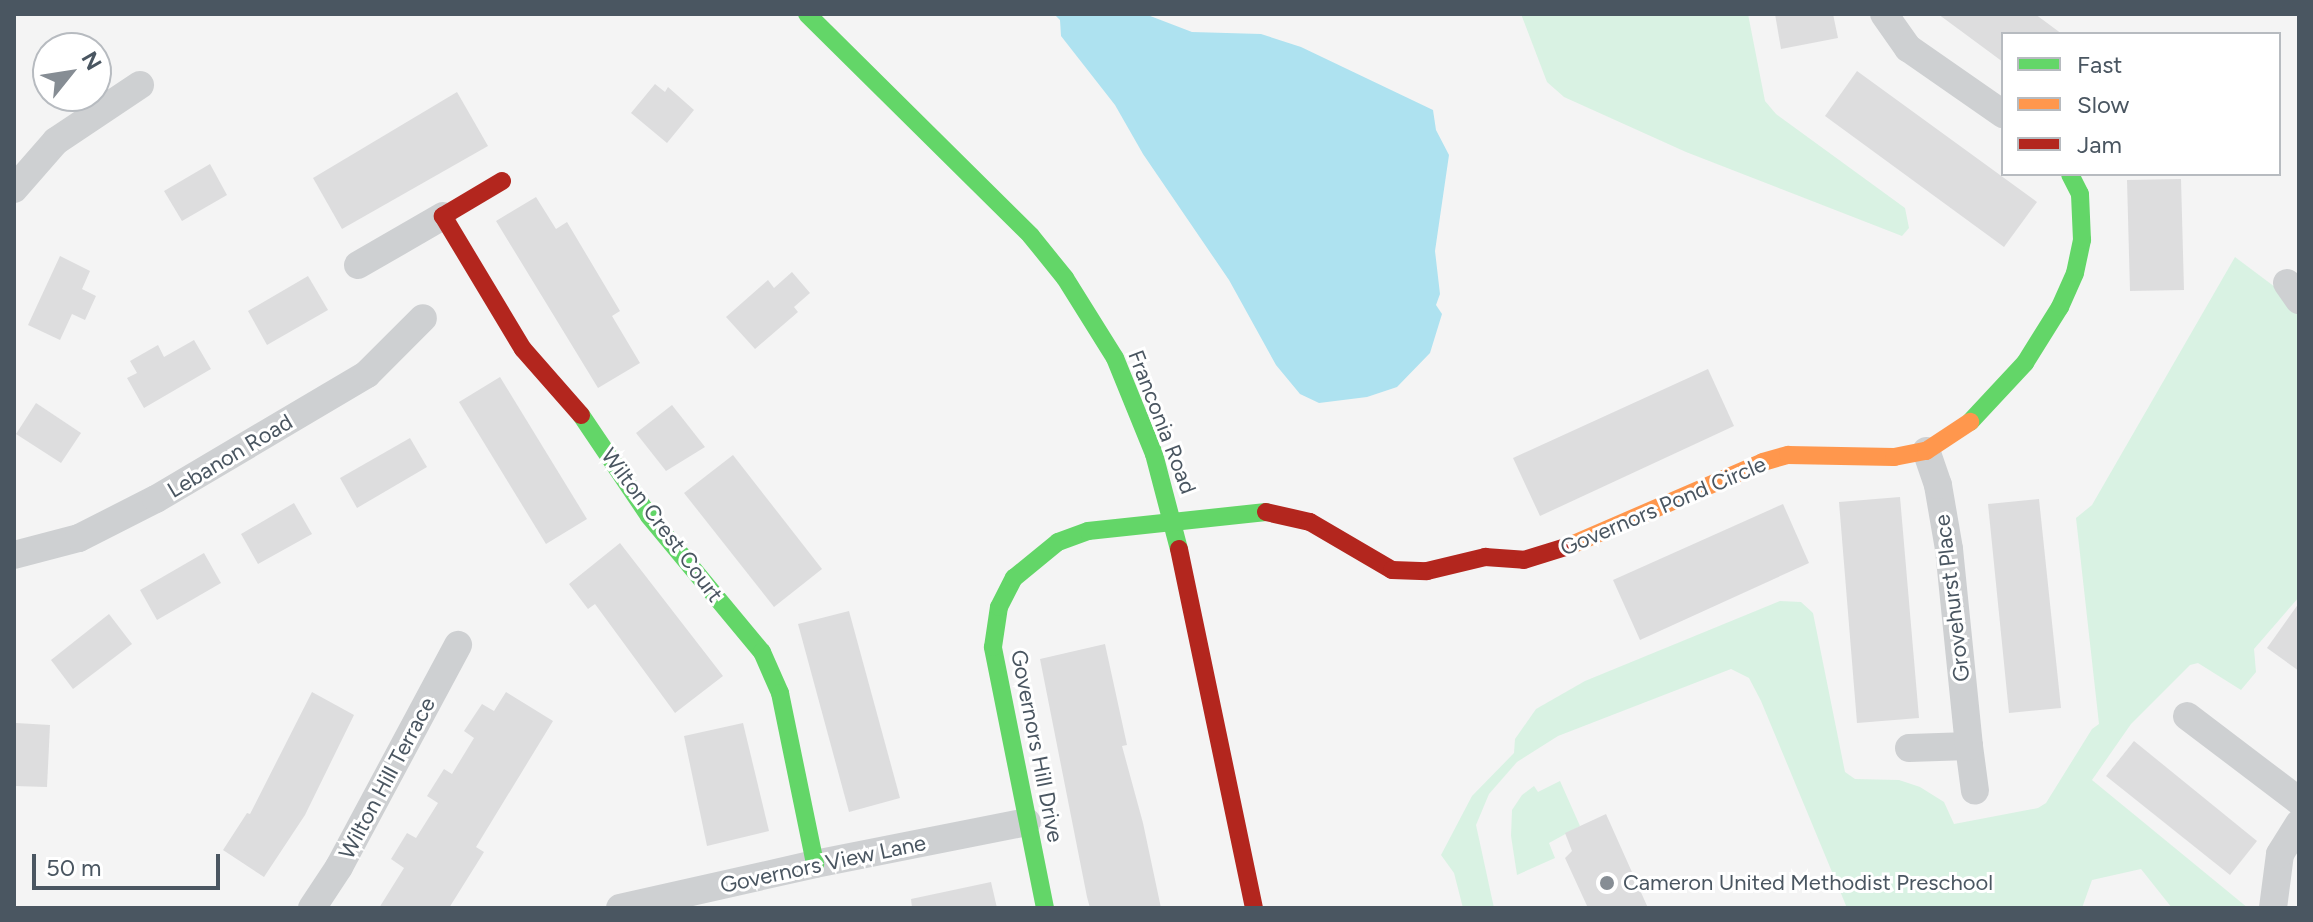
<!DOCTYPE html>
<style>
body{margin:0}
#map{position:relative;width:2313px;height:922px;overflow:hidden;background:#f4f4f4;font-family:Figtree,sans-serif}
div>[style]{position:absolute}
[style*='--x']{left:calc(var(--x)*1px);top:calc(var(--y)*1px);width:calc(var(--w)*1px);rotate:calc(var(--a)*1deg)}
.green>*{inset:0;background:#d9f2e3}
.water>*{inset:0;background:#aee2f0}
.building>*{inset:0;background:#ddddde}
.street>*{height:28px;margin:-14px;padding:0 14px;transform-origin:14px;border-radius:14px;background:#ced0d2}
.fast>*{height:18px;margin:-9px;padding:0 9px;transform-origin:9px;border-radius:9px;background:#63d668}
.slow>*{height:18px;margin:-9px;padding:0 9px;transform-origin:9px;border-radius:9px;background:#ff974d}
.jam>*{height:18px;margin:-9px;padding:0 9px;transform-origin:9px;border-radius:9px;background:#b3261e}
.dots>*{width:22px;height:22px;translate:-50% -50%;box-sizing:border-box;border:4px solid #fff;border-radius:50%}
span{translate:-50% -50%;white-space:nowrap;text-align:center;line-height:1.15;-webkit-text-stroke:6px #fff;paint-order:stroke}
.street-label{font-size:22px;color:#4a5661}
.poi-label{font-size:22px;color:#4a5661}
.left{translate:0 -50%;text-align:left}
.frame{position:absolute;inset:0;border:16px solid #4a5661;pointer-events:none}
.legend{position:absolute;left:2001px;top:32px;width:280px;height:144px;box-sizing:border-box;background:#fff;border:2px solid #b7bbc0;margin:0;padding:10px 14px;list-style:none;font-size:24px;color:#4a5661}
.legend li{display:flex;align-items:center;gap:16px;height:40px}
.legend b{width:40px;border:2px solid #b7bbc0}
.north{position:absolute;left:32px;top:32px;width:80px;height:80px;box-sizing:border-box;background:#fff;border:2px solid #b7bbc0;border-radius:50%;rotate:60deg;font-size:22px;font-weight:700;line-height:32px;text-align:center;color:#4a5661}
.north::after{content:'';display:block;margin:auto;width:28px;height:36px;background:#868d94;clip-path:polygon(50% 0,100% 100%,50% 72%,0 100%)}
.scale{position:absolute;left:32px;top:854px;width:188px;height:36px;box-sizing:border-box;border:4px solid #4a5661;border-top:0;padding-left:10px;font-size:24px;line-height:28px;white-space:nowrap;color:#4a5661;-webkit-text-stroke:6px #fff;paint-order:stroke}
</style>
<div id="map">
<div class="green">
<i style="clip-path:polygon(1521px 14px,1748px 14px,1765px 101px,1776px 114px,1905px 208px,1909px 228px,1902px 236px,1686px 152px,1564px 97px,1547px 82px)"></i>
<i style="clip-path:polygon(2235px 257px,2299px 305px,2299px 597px,2254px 649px,2256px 672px,2241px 690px,2198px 663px,2190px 665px,2131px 724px,2092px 780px,2248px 908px,2172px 908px,2141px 869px,2092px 880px,2082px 908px,1847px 908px,1761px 701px,1749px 678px,1731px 669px,1558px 736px,1517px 762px,1489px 794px,1476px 825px,1494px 908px,1463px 908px,1454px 873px,1441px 855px,1472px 796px,1514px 753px,1515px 739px,1536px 709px,1585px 681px,1780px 601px,1801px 602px,1813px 613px,1845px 772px,1855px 779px,1899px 780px,1920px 787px,1944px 802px,1954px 824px,2038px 808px,2046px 803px,2092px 729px,2099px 724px,2076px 518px,2092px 505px)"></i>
<i style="clip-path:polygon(1560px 781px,1580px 826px,1549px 843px,1555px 858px,1517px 875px,1511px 836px,1512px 810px,1522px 795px,1534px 786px,1538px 792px)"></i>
</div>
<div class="water">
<i style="clip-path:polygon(1054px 14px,1145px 14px,1192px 32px,1261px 34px,1301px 47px,1433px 110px,1436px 130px,1449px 155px,1435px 251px,1440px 294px,1436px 305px,1442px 314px,1430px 353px,1397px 387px,1367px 397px,1319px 403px,1300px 394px,1276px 365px,1229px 280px,1143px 154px,1115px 105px,1061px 36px,1060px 20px)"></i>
</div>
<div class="building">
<i style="clip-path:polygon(1775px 14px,1833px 14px,1838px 38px,1781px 49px)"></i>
<i style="clip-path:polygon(1938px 14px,2035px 14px,2062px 34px,2003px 34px,2003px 62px)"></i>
<i style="clip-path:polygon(1857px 71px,2037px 202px,2004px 247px,1825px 116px)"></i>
<i style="clip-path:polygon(655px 84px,665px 92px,668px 87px,694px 110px,667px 143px,631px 113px)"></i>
<i style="clip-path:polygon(457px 92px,488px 146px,342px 229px,313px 178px)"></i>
<i style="clip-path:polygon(210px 164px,227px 195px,182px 221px,164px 191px)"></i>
<i style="clip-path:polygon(2181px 179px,2184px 290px,2130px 291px,2127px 180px)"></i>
<i style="clip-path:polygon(536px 197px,556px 229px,567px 222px,620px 311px,612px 316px,640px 363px,598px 388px,496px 221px)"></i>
<i style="clip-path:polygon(60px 256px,90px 271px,82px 289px,96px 296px,85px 320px,72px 314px,60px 340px,28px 325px)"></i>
<i style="clip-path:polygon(792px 272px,810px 293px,794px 307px,798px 312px,755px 349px,726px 317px,768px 280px,774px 288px)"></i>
<i style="clip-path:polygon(308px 276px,328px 310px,267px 345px,248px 311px)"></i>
<i style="clip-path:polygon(194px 340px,211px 369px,144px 408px,127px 378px,137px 373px,130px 361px,158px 345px,164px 357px)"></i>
<i style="clip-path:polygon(1708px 369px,1734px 426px,1540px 516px,1513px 458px)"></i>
<i style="clip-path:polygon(500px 377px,587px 519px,546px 544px,459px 402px)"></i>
<i style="clip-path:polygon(36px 403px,81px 433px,61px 463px,16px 434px)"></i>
<i style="clip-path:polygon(672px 405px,705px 447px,666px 471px,636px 433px)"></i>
<i style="clip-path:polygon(410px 438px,427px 467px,357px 508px,340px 478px)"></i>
<i style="clip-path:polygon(733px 455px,822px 569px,774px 607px,684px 493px)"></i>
<i style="clip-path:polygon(1900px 497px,1919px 718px,1857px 723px,1839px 502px)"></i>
<i style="clip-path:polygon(2039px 499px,2061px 708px,2009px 713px,1988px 504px)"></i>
<i style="clip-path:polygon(294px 503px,312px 534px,258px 564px,241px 534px)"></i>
<i style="clip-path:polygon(1783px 504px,1809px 563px,1640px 640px,1613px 580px)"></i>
<i style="clip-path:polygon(620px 543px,723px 676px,675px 713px,595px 604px,588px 609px,569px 584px)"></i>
<i style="clip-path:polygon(204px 553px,221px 583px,157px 620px,140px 590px)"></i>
<i style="clip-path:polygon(2299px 603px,2299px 671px,2267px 648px)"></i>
<i style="clip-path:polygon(849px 611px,900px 798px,849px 812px,798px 624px)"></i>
<i style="clip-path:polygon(109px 614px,132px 644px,73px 689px,51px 660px)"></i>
<i style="clip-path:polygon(1105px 644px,1127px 745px,1122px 746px,1143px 823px,1161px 908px,1090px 908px,1087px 897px,1040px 659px)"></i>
<i style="clip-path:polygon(312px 692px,354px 715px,305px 815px,264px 877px,223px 850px,247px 813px,250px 814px)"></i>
<i style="clip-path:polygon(506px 692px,553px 721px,476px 847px,484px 852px,449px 908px,379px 908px,404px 868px,391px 859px,407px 833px,416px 838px,438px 803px,427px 796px,444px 769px,452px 774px,474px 738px,464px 731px,482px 704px,494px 711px)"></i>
<i style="clip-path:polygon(16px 723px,50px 725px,47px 787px,14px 786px)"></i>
<i style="clip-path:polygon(743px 723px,769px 831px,707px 846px,684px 736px)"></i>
<i style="clip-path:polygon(2134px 741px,2257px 841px,2230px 875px,2106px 776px)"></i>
<i style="clip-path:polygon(1606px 814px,1648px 908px,1588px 908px,1565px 858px,1572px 851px,1565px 833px)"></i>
<i style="clip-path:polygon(991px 882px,997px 908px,912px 908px,911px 899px)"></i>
</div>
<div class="street">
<i style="--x:1884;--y:14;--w:42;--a:54.8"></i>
<i style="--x:1908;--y:48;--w:116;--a:34.8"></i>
<i style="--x:14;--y:189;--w:64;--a:-48.8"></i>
<i style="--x:56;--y:141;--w:101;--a:-33.7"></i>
<i style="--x:358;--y:265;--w:98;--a:-30"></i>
<i style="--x:2287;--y:283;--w:21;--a:55"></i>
<i style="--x:14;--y:555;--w:67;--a:-14.7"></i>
<i style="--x:79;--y:538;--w:86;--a:-26.9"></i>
<i style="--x:156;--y:499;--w:245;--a:-30.6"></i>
<i style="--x:367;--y:374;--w:79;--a:-45"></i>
<i style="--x:2187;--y:716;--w:141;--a:37.2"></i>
<i style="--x:1969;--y:746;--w:45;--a:82.4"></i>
<i style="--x:1909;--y:748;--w:60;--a:-1.9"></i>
<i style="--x:1969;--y:746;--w:198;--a:-95.8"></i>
<i style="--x:1949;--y:549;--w:65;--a:-99.8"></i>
<i style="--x:1938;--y:485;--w:36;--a:-109"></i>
<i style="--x:312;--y:908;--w:49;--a:-56.6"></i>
<i style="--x:339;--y:867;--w:252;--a:-61.8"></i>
<i style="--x:620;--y:908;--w:200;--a:-12.7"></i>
<i style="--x:815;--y:864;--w:216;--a:-11.2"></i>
<i style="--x:2273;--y:908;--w:54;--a:-82.6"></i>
<i style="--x:2280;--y:854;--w:36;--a:-58"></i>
</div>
<div class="fast">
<i style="--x:807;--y:14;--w:315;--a:44.7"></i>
<i style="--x:1031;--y:236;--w:54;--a:51"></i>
<i style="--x:1065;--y:278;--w:94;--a:58"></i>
<i style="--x:1115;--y:358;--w:104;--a:67.9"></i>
<i style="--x:1154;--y:454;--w:98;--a:75.3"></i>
<i style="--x:581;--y:415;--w:122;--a:56"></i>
<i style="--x:649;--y:516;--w:177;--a:50.3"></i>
<i style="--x:762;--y:652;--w:45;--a:66.3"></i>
<i style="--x:780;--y:693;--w:175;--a:78.4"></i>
<i style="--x:1970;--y:422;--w:81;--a:-47"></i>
<i style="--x:2025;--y:363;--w:66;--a:-58"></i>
<i style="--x:2060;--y:307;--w:37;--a:-66"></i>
<i style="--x:2075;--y:273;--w:34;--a:-78"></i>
<i style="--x:2082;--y:240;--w:46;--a:-92.5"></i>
<i style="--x:2080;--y:194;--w:22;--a:-117"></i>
<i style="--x:1045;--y:908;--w:266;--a:-101.3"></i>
<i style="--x:993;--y:647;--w:40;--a:-81.5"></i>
<i style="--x:999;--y:607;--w:33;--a:-63"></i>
<i style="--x:1014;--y:578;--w:57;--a:-39.3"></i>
<i style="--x:1058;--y:542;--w:32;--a:-20"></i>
<i style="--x:1088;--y:531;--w:179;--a:-6.1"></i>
</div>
<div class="slow">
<i style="--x:1569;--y:546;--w:211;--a:-23.4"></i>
<i style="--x:1763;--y:462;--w:26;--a:-16"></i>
<i style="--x:1788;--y:455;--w:106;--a:1.1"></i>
<i style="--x:1894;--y:457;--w:33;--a:-11"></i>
<i style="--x:1926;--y:451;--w:53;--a:-33.4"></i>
</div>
<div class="jam">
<i style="--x:502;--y:181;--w:69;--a:149.3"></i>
<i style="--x:443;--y:216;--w:155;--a:59"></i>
<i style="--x:523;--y:349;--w:88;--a:48.7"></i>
<i style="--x:1266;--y:512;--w:45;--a:12.8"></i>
<i style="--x:1310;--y:522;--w:95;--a:30.3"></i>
<i style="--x:1392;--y:570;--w:35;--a:2"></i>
<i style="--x:1427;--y:571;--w:60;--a:-13.6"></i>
<i style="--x:1485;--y:557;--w:39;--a:4"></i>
<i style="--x:1524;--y:560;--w:47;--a:-17.3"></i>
<i style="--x:1179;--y:549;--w:367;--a:78.2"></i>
</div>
<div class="dots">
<i style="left:1607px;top:883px;background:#868d94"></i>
</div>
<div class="street-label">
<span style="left:1162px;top:422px;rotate:69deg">Franconia Road</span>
<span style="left:230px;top:456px;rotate:-31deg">Lebanon Road</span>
<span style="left:1663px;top:506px;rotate:-23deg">Governors Pond Circle</span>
<span style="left:662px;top:525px;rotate:53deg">Wilton Crest Court</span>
<span style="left:1952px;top:598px;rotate:-97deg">Grovehurst Place</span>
<span style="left:1037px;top:746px;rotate:79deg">Governors Hill Drive</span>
<span style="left:387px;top:778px;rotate:-62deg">Wilton Hill Terrace</span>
<span style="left:823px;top:864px;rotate:-12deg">Governors View Lane</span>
</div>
<div class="poi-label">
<span class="left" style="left:1623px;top:883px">Cameron United Methodist Preschool</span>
</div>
<div class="frame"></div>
<ul class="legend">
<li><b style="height:10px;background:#63d668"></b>Fast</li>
<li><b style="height:10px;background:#ff974d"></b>Slow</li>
<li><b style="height:10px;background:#b3261e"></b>Jam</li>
</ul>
<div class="north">N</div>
<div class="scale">50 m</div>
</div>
